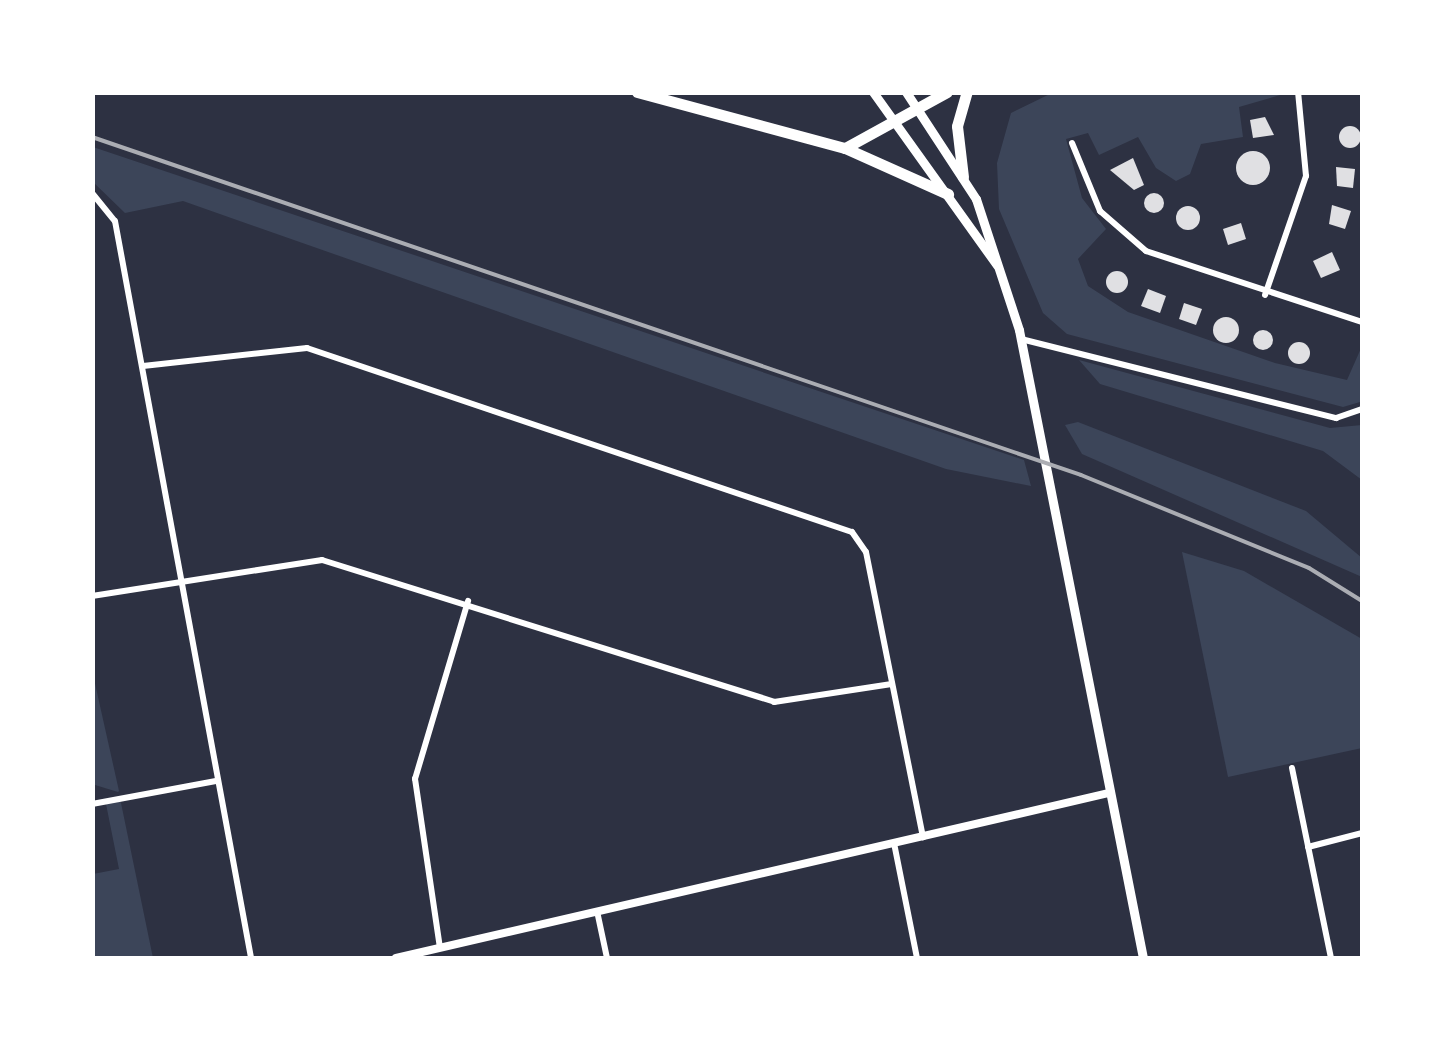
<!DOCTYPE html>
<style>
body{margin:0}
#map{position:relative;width:1455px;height:1051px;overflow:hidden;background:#2d3142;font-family:Merriweather,serif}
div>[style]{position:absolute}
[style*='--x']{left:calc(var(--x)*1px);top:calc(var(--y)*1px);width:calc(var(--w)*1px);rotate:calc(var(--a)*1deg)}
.green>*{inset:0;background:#3c4559}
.building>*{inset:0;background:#e0e0e3}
.round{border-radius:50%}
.minor>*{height:6px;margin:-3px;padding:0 3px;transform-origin:3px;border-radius:3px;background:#fff}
.tertiary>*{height:8px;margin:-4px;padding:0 4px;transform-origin:4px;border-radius:4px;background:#fff}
.secondary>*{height:9px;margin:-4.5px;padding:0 4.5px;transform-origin:4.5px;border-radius:4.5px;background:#fff}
.motorway>*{height:11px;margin:-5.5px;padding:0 5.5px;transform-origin:5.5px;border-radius:5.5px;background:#fff}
.rail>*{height:4px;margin:-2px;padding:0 2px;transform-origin:2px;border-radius:2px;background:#abadb3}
span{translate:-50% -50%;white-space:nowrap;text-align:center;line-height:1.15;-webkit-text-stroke:8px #fff;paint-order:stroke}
.frame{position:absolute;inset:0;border:95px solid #fff;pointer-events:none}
</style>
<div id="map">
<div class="green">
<i style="clip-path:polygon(1054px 92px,1287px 93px,1239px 107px,1243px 137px,1201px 144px,1190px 174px,1176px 181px,1156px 168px,1138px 137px,1099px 155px,1088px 133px,1066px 139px,1082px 198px,1106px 229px,1078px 259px,1088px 286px,1128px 312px,1275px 363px,1347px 380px,1362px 346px,1360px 402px,1343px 407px,1067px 334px,1043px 313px,999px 209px,997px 163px,1011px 113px)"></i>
<i style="clip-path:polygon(93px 147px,1024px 460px,1031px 486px,946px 469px,183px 201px,125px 213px,93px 182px)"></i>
<i style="clip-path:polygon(1079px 360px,1330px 428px,1362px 425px,1362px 480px,1323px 451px,1100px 384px)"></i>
<i style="clip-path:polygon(1078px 422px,1306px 511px,1362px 558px,1362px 577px,1082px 454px,1065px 425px)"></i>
<i style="clip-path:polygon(1182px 552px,1244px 571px,1362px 639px,1362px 748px,1228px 777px)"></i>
<i style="clip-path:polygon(92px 670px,119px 791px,118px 792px,95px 785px)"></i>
<i style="clip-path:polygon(120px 801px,121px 803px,153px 958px,93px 958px,93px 874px,119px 869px,106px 804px)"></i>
</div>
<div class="building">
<i style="clip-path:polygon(1265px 117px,1274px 135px,1253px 138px,1250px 120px)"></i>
<i class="round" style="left:1339px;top:126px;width:22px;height:22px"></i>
<i class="round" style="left:1236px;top:151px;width:34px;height:34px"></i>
<i style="clip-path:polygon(1133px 158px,1144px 185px,1134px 190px,1110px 170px)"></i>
<i style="clip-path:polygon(1336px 167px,1355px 169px,1353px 188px,1337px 186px)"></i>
<i class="round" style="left:1144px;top:193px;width:20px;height:20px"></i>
<i style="clip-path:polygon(1332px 205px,1351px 211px,1345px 229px,1329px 224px)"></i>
<i class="round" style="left:1176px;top:206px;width:24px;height:24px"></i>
<i style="clip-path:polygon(1241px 223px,1246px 239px,1228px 245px,1223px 229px)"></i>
<i style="clip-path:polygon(1332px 252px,1340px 270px,1321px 278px,1313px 261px)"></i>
<i class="round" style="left:1106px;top:271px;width:22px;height:22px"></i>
<i style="clip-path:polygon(1148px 289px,1166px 296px,1160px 313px,1141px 306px)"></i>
<i style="clip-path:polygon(1184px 303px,1202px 309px,1196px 325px,1179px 319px)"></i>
<i class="round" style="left:1213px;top:317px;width:26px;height:26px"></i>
<i class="round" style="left:1253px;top:330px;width:20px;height:20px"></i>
<i class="round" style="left:1288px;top:342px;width:22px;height:22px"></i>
</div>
<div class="minor">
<i style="--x:1072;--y:143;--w:74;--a:67.6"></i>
<i style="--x:1100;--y:211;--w:61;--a:41"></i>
<i style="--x:1146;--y:251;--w:227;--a:18.2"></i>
<i style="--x:92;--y:193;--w:36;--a:51"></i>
<i style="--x:115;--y:221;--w:749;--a:79.54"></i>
<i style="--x:1265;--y:295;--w:126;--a:-71"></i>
<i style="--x:1306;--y:176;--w:84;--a:-95.4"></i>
<i style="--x:1021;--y:339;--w:325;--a:14.1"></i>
<i style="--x:1336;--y:418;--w:28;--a:-19"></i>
<i style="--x:143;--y:366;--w:165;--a:-6.3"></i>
<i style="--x:307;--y:348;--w:575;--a:18.66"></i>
<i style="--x:852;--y:532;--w:24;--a:55"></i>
<i style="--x:866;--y:552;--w:291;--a:78.7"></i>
<i style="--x:92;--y:596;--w:233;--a:-8.9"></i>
<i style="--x:322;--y:560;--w:474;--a:17.4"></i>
<i style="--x:774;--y:702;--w:119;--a:-8.7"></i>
<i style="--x:1292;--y:768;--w:194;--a:78.4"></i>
<i style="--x:92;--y:804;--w:126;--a:-10.5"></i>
<i style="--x:894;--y:843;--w:117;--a:78.7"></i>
<i style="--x:1308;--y:847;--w:56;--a:-14.5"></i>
<i style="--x:597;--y:911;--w:48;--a:78"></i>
<i style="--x:440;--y:948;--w:171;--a:-98.4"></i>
<i style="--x:415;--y:779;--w:186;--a:-73.4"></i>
</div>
<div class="tertiary">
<i style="--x:396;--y:958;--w:732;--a:-13.03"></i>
</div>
<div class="secondary">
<i style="--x:873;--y:92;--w:213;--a:54.4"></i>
<i style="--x:906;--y:92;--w:128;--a:56.8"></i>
<i style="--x:976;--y:199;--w:138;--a:71.8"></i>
<i style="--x:1019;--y:330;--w:640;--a:78.83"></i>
</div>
<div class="motorway">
<i style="--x:637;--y:92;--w:215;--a:15.1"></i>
<i style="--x:845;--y:148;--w:113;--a:24.1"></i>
<i style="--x:845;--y:148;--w:116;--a:-28.8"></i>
<i style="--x:963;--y:177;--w:51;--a:-96.7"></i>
<i style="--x:957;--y:126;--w:35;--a:-74"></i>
</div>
<div class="rail">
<i style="--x:92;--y:137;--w:1045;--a:18.87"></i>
<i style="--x:1081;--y:475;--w:246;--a:22.2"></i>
<i style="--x:1309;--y:568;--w:62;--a:31.9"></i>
</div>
<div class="frame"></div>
</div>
